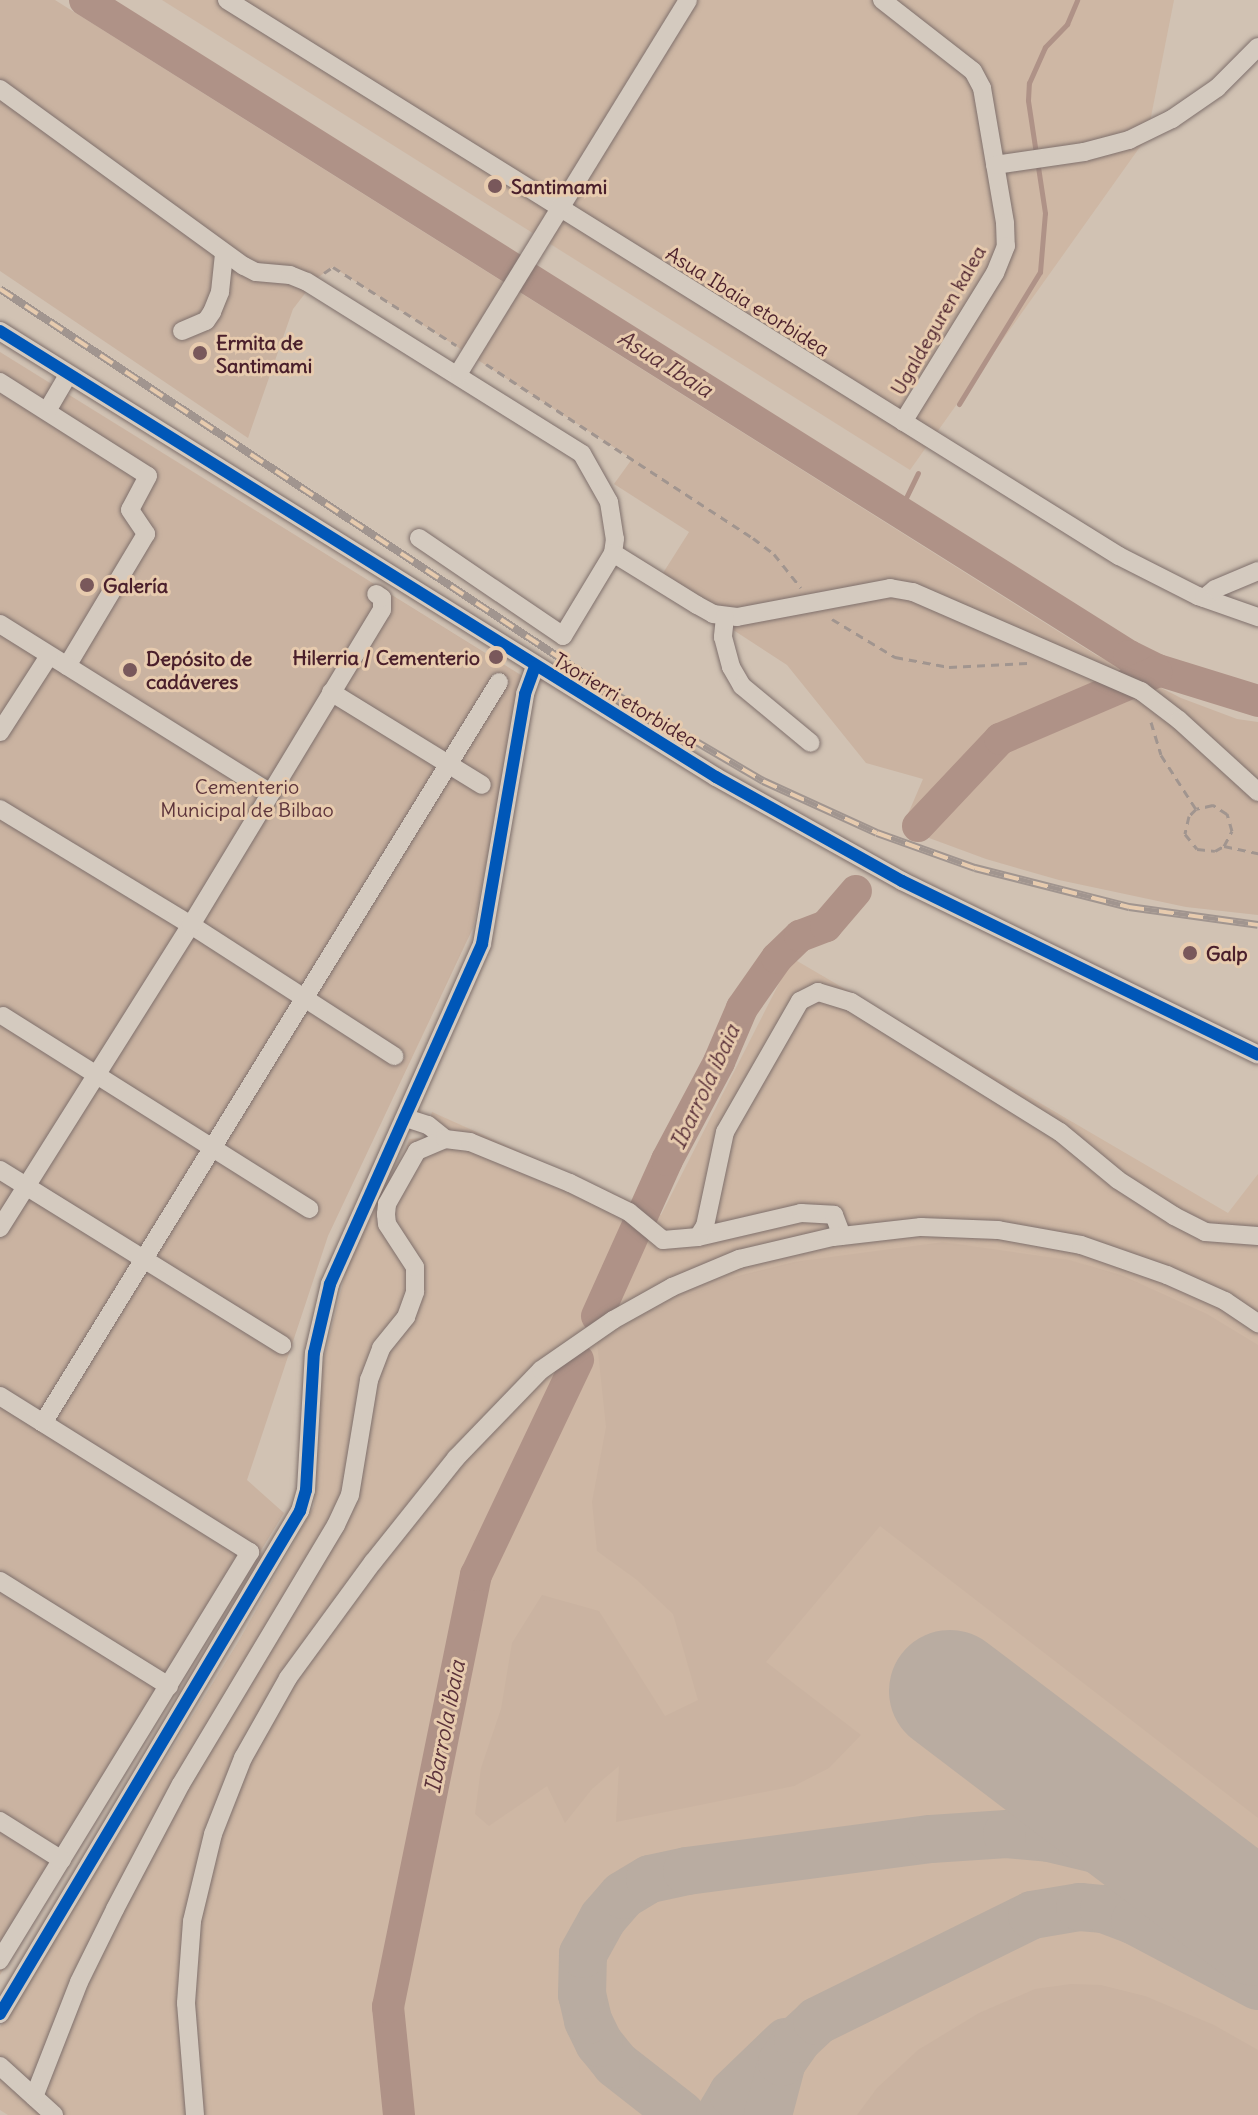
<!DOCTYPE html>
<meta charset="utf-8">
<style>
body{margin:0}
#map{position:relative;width:1258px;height:2115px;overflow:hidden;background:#d1c2b3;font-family:Delius,sans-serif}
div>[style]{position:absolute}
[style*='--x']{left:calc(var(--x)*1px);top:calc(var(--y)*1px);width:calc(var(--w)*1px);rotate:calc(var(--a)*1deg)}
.built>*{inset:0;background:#ceb7a4}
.green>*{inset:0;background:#cab3a1}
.stream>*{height:5px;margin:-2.5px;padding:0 2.5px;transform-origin:2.5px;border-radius:2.5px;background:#af9287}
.river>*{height:32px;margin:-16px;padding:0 16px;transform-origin:16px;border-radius:16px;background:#af9287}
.taxiway>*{height:48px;margin:-24px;padding:0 24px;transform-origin:24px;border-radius:24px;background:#b9aca1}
.runway>*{height:122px;margin:-61px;padding:0 61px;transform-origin:61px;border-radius:61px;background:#b9aca1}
.path>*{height:3px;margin-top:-1.5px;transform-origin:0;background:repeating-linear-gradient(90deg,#a1958f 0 8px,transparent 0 14px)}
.roads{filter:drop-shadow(0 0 2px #7f706c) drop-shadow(0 0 2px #7f706c)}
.minor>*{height:18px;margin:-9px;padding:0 9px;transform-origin:9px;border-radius:9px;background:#d4cabf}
.rail>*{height:8px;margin-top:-4px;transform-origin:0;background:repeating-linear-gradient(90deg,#e7cbae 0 15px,#a1958f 0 30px);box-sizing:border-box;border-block:2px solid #a1958f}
.cycleway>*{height:12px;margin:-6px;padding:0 6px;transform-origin:6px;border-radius:6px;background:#0057b8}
.dots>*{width:22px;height:22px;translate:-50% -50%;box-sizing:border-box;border:4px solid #e7cbae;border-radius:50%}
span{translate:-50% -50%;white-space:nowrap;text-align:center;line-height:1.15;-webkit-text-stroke:6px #e7cbae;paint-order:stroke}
.poi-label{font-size:20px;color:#4a1f2b;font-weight:700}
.left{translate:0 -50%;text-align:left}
.right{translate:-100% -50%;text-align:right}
.street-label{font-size:20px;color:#4a1f2b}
.park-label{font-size:20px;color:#5c333a}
.water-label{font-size:22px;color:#5b323a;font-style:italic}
</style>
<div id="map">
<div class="built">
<i style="clip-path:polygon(162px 0,1174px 0,1147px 137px,910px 470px)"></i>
<i style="clip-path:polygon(792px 958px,1228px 1213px,1258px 1174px,1258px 2115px,8px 2115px,0 2110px,0 2027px,240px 1639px,314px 1506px,322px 1366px,350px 1255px,404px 1156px,409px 1139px,424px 1138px,432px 1112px,661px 1215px)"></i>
</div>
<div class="green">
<i style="clip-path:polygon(0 0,55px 0,1096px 655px,1181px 698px,1237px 719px,1258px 722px,1258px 915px,1186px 907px,1059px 880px,986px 859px,902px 828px,923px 779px,866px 763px,787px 665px,658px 581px,689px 532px,614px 484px,632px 459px,333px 267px,317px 278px,293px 309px,248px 438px,0 271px)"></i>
<i style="clip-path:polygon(0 352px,524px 677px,473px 928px,328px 1236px,247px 1480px,284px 1513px,0 1975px)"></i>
<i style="clip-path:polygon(943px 1242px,1069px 1260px,1121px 1275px,1207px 1314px,1258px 1345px,1258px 1818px,880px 1526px,766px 1662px,861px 1735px,829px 1768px,794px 1786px,616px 1822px,619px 1766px,592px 1789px,565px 1823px,547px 1786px,489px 1826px,475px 1814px,481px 1768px,501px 1709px,512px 1643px,542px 1595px,599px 1611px,665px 1716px,698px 1700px,673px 1614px,637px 1580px,597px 1551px,592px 1502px,606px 1427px,597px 1342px,648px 1312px,726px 1279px,794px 1262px)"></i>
<i style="clip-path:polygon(1071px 1984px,1101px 1985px,1145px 1996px,1214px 2025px,1258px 2050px,1258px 2115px,857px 2115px,877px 2088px,918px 2050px,979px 2013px,1035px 1989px)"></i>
</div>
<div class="stream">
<i style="--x:959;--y:404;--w:155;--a:-58.5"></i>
<i style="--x:1040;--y:272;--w:59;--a:-85.2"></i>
<i style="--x:1045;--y:213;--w:114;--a:-98.6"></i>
<i style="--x:1028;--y:100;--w:17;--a:-87"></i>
<i style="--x:1029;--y:83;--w:39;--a:-66"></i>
<i style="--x:1045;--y:47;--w:32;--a:-46"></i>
<i style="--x:1067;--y:24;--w:26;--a:-67"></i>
<i style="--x:900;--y:510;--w:41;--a:-64.1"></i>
</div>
<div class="river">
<i style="--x:85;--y:0;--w:1233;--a:32.14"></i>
<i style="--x:1129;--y:656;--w:32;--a:26"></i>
<i style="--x:1158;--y:670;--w:105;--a:17.2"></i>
<i style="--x:918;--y:826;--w:120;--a:-46.7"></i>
<i style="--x:1000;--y:739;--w:170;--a:-23.2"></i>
<i style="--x:597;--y:1316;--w:171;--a:-65.8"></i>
<i style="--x:667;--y:1160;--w:111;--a:-62"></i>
<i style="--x:719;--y:1062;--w:59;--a:-66.9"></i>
<i style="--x:742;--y:1008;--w:61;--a:-55"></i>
<i style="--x:777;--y:958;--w:32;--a:-44"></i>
<i style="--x:800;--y:936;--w:28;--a:-21"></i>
<i style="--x:826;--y:926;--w:46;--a:-49.4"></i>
<i style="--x:399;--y:2115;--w:109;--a:-95.8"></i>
<i style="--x:388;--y:2007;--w:441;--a:-78.5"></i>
<i style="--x:476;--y:1575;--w:238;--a:-64.6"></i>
</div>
<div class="taxiway">
<i style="--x:681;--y:2115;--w:83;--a:-141.9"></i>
<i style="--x:616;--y:2064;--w:27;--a:-129"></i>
<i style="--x:599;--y:2043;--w:25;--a:-116"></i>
<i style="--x:588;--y:2020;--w:26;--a:-103"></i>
<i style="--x:582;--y:1995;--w:41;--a:-88.6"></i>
<i style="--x:583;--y:1954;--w:41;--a:-60.9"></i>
<i style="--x:603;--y:1918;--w:30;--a:-49"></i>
<i style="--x:623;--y:1895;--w:31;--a:-31"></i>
<i style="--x:650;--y:1879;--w:38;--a:-12"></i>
<i style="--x:687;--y:1871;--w:246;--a:-7.5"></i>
<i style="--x:931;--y:1839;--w:76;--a:-3.8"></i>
<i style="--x:1007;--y:1834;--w:42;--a:5.4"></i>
<i style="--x:1049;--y:1838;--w:77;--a:13.5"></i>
<i style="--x:1124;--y:1856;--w:79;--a:24.6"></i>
<i style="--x:1196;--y:1889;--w:73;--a:31.5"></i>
<i style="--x:720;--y:2115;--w:26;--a:-59"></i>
<i style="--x:733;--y:2093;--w:74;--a:-43.9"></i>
<i style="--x:768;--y:2115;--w:55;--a:-75.2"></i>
<i style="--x:782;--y:2062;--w:28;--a:-55"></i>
<i style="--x:798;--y:2039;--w:26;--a:-43"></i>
<i style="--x:817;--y:2021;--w:240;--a:-26.2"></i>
<i style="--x:1032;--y:1915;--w:49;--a:-9.5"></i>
<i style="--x:1080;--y:1907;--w:24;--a:5"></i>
<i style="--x:1104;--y:1909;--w:33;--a:21"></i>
<i style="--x:1135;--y:1921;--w:139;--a:27.9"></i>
</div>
<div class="runway">
<i style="--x:950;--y:1691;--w:387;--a:37.2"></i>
</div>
<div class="path">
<i style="--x:324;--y:273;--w:11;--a:-34"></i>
<i style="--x:333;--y:267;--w:146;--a:32.4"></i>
<i style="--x:486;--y:364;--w:319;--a:33.1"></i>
<i style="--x:753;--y:538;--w:26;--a:37"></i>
<i style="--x:774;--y:554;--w:43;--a:51.5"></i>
<i style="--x:832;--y:619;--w:74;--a:31.1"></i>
<i style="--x:895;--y:657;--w:55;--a:10.5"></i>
<i style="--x:949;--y:667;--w:79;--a:-2.9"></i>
<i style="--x:1151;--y:722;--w:34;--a:73"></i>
<i style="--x:1161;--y:755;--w:64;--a:57.1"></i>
<i style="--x:1224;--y:846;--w:17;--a:-62"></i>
<i style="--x:1232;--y:831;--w:18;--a:-106"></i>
<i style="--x:1227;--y:814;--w:17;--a:-147"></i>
<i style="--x:1213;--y:805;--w:17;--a:167"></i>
<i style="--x:1196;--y:809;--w:10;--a:135"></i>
<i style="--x:1189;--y:816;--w:18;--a:103"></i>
<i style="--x:1185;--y:834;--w:19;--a:51"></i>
<i style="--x:1197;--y:849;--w:18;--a:6"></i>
<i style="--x:1215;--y:851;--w:10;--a:-29"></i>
<i style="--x:1224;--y:846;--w:35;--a:12"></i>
</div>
<div class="roads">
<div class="minor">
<i style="--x:227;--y:0;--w:1051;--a:31.94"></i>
<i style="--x:1119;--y:556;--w:89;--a:26.9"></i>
<i style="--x:1198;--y:596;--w:64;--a:19.3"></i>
<i style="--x:882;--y:0;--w:115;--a:38"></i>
<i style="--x:973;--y:71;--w:19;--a:62"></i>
<i style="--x:982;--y:88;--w:137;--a:80.3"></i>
<i style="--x:1005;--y:223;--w:23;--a:88"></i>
<i style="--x:1006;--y:246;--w:29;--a:112"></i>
<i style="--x:995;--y:273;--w:175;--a:121.7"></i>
<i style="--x:0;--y:89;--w:301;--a:36"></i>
<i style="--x:244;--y:266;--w:13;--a:27"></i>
<i style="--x:256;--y:272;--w:34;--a:5"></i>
<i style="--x:290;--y:275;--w:18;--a:22"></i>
<i style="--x:307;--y:282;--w:324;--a:32"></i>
<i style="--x:582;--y:454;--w:55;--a:60.6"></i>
<i style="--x:609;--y:502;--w:37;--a:81"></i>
<i style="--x:615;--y:539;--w:14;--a:98"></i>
<i style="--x:613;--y:553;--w:99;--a:31.8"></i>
<i style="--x:697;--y:605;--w:18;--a:29"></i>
<i style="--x:713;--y:614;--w:24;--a:7"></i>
<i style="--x:737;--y:617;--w:156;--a:-10.7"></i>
<i style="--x:890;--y:588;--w:23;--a:10"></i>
<i style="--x:913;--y:592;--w:249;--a:23.5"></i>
<i style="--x:1141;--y:691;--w:48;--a:37.3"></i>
<i style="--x:1179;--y:720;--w:107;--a:42.3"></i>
<i style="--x:995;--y:165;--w:90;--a:-8.3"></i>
<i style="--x:1084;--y:152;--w:47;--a:-14.9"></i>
<i style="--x:1129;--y:140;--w:48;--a:-26"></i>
<i style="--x:1172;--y:119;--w:55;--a:-34.6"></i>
<i style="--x:1217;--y:88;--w:58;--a:-45"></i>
<i style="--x:0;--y:331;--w:844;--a:31.92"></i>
<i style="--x:716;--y:777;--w:213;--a:29.2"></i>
<i style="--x:902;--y:881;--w:396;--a:26"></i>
<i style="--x:182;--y:331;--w:26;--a:-23"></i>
<i style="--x:206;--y:321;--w:11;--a:-56"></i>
<i style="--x:212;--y:312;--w:22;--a:-68"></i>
<i style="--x:220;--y:292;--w:39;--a:-84"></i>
<i style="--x:458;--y:374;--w:439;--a:-58.4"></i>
<i style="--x:0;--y:382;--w:175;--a:32.4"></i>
<i style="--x:148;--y:476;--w:38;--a:118"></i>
<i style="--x:130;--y:510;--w:29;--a:56"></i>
<i style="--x:146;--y:534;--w:154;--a:120.9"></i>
<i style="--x:47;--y:411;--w:42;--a:-59.7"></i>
<i style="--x:419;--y:538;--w:174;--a:34.2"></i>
<i style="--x:563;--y:636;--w:97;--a:-58.9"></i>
<i style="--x:1204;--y:598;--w:14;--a:-39"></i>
<i style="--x:1215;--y:589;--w:47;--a:-22.7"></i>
<i style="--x:725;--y:617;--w:20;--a:96"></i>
<i style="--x:723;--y:637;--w:31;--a:75"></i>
<i style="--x:731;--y:667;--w:22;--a:60"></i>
<i style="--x:742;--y:686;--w:89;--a:39.6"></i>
<i style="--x:0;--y:624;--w:317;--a:32"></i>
<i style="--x:331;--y:692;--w:177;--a:31.6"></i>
<i style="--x:0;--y:732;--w:90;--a:-57.2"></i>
<i style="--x:0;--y:809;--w:223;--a:31.3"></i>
<i style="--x:191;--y:925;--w:242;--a:32.8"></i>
<i style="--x:3;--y:1016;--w:362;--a:32.2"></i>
<i style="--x:406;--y:1118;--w:23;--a:18"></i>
<i style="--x:428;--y:1125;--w:22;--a:39"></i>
<i style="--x:0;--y:1170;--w:332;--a:31.8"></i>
<i style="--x:0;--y:1228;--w:358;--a:-57.8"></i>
<i style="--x:191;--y:925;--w:368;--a:-58.8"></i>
<i style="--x:382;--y:610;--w:12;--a:-90"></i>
<i style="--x:382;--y:598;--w:7;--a:-146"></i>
<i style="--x:698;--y:1237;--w:106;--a:-13.1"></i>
<i style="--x:801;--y:1213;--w:33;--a:3"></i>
<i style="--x:834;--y:1215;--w:22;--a:69"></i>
<i style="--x:0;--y:1396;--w:295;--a:32"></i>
<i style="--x:250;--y:1552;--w:479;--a:121.5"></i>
<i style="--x:43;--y:1423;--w:870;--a:-58.39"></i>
<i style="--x:0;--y:1581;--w:199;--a:31.9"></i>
<i style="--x:0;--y:1821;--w:73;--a:32.2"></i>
<i style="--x:0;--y:2014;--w:586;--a:-59.19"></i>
<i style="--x:300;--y:1511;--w:22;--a:-74"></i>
<i style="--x:306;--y:1490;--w:137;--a:-86.7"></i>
<i style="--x:314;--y:1353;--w:71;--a:-76.9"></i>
<i style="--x:330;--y:1284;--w:372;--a:-65.9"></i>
<i style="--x:482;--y:944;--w:254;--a:-80.2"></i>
<i style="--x:525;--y:694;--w:29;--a:-70"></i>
<i style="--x:0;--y:2066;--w:73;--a:42.2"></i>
<i style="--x:34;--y:2097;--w:123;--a:-68.6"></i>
<i style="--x:79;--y:1982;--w:81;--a:-63.7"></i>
<i style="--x:115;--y:1909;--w:141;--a:-62.2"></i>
<i style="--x:181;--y:1784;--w:302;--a:-59.1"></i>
<i style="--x:336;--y:1525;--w:33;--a:-65"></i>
<i style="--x:350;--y:1495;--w:117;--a:-80.6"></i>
<i style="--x:369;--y:1380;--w:34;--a:-69"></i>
<i style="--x:381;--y:1348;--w:40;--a:-51"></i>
<i style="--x:406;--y:1317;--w:27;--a:-70"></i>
<i style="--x:415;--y:1292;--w:25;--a:-90"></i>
<i style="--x:415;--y:1267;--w:51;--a:-123.1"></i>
<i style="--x:387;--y:1224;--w:10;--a:-96"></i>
<i style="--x:386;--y:1214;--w:10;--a:-84"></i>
<i style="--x:387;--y:1204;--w:61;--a:-60.5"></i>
<i style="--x:417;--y:1151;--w:30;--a:-23"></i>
<i style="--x:445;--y:1139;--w:25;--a:7"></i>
<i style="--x:470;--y:1142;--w:108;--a:22.3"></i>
<i style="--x:570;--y:1183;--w:66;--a:26.2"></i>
<i style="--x:629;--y:1212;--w:44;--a:39.5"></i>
<i style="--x:663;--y:1240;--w:35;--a:-5"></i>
<i style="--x:698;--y:1237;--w:13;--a:-58"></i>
<i style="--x:705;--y:1226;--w:96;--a:-78"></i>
<i style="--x:725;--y:1132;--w:151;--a:-60.2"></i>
<i style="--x:800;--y:1001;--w:20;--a:-27"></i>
<i style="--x:818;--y:992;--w:34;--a:17"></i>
<i style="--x:851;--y:1002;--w:246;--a:31.9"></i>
<i style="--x:1060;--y:1132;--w:75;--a:39.6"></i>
<i style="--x:1118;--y:1180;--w:67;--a:32.7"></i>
<i style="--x:1174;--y:1216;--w:35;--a:27"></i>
<i style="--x:1205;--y:1232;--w:53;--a:4.3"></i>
<i style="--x:195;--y:2115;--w:112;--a:-94.6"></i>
<i style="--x:186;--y:2003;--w:82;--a:-85.8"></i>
<i style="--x:192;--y:1921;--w:89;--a:-76.4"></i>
<i style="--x:213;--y:1834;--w:82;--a:-68.5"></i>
<i style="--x:243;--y:1758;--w:92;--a:-60.6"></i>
<i style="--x:288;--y:1678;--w:144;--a:-53.8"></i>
<i style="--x:373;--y:1562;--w:133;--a:-51.4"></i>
<i style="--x:456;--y:1458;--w:122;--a:-46"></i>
<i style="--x:541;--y:1370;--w:88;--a:-34.8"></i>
<i style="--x:613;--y:1320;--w:68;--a:-29.2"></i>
<i style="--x:672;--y:1287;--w:73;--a:-22.7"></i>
<i style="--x:739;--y:1259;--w:97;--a:-13.2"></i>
<i style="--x:833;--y:1237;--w:89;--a:-6.5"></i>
<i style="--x:921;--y:1227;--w:77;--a:2.2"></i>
<i style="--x:998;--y:1230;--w:84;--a:10.2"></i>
<i style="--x:1081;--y:1245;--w:91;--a:19.2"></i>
<i style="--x:1167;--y:1275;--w:64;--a:24.1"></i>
<i style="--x:1225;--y:1301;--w:40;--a:34"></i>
</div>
</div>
<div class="rail">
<i style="--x:0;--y:289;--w:734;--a:33.39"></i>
<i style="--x:613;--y:693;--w:174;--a:30.4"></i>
<i style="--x:763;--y:781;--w:125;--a:24.5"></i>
<i style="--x:877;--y:833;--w:104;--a:19.7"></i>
<i style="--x:975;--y:868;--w:159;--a:14.2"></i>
<i style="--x:1129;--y:907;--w:130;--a:7.9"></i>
</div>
<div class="cycleway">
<i style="--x:0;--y:331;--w:844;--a:31.92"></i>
<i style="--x:716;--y:777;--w:213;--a:29.2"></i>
<i style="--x:902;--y:881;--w:396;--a:26"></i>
<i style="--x:0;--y:2014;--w:586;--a:-59.19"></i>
<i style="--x:300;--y:1511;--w:22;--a:-74"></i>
<i style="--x:306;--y:1490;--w:137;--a:-86.7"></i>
<i style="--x:314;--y:1353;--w:71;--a:-76.9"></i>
<i style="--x:330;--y:1284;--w:372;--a:-65.9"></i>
<i style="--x:482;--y:944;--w:254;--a:-80.2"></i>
<i style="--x:525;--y:694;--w:29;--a:-70"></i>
</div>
<div class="dots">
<i style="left:495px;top:186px;background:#79585b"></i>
<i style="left:200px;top:353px;background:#79585b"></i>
<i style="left:87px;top:585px;background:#79585b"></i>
<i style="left:496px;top:657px;background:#79585b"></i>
<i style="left:130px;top:670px;background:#79585b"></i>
<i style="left:1190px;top:953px;background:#79585b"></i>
</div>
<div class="poi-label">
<span class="left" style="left:511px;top:186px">Santimami</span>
<span class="left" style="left:216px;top:354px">Ermita de<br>Santimami</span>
<span class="left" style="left:103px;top:585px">Galería</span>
<span class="right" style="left:480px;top:657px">Hilerria / Cementerio</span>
<span class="left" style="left:146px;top:670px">Depósito de<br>cadáveres</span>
<span class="left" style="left:1206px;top:953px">Galp</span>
</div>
<div class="street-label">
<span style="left:748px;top:301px;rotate:32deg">Asua Ibaia etorbidea</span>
<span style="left:938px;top:320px;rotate:-60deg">Ugaldeguren kalea</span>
<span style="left:626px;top:700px;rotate:31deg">Txorierri etorbidea</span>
</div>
<div class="park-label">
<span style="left:247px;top:798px">Cementerio<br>Municipal de Bilbao</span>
</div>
<div class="water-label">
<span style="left:665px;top:364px;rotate:32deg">Asua Ibaia</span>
<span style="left:705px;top:1087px;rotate:-65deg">Ibarrola ibaia</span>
<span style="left:445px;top:1727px;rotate:-79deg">Ibarrola ibaia</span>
</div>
</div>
